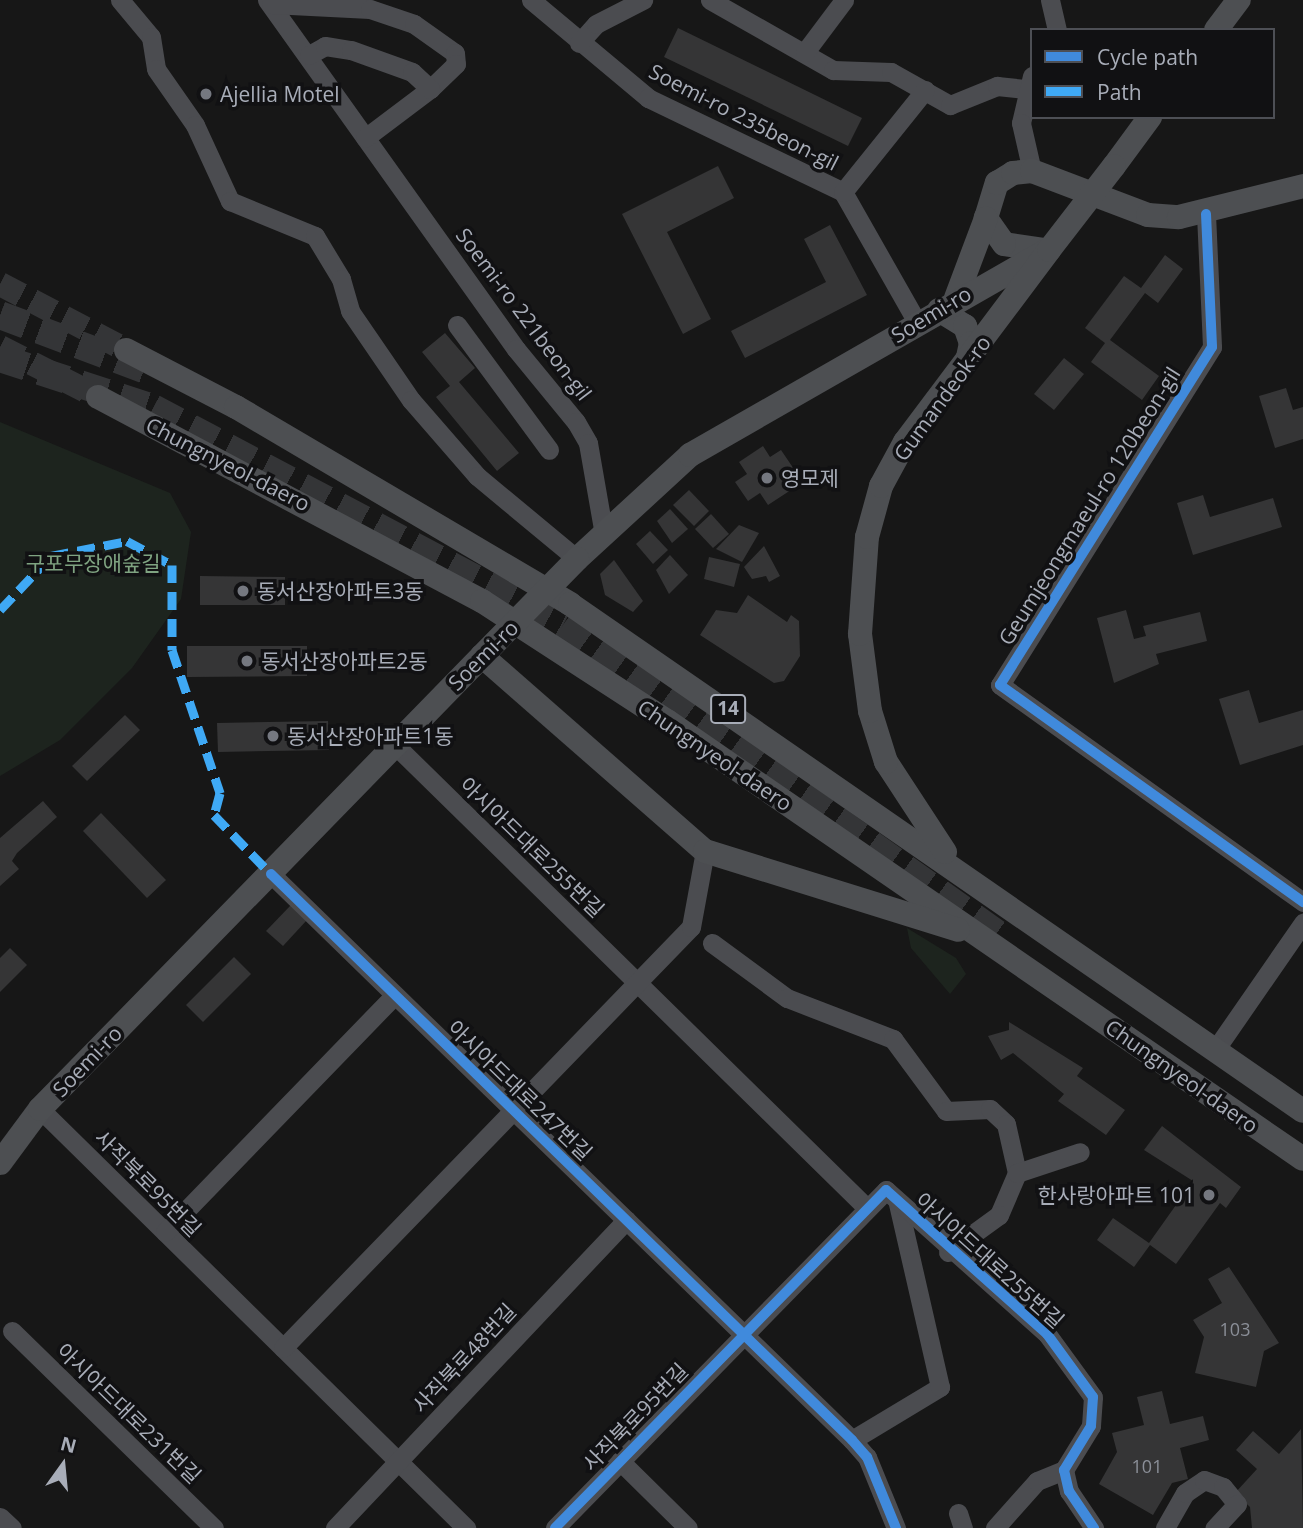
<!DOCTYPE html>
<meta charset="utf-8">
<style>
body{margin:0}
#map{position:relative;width:1303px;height:1528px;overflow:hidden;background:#171717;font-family:"Open Sans","Noto Sans KR",sans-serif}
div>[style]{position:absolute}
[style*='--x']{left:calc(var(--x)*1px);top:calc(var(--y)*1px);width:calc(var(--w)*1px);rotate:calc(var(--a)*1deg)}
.green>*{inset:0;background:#1d241e}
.building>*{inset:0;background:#353536}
.major-tunnel>*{height:24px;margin-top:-12px;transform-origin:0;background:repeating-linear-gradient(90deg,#343537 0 24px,transparent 0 36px)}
.highway-tunnel>*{height:28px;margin-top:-14px;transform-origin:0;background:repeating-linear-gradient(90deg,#343537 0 28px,transparent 0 42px)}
.minor>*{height:19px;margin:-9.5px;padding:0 9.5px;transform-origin:9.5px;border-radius:9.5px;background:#4b4c50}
.major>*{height:24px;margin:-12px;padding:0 12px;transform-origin:12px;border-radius:12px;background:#4d4f52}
.major-bridge>*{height:24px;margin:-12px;padding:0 12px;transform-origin:12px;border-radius:12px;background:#4d4f52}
.quiet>*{height:9px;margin-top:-4.5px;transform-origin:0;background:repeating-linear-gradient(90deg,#3fa9f5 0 18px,transparent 0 27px)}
.cycleway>*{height:10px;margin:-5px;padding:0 5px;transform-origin:5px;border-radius:5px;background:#408adc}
.dots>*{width:19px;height:19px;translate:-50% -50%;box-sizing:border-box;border:4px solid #111113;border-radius:50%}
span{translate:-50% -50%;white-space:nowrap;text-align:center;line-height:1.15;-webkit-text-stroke:7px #111113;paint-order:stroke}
.number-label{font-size:18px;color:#8b8f98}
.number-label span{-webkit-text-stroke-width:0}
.shield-label span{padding:2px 5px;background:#111113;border:2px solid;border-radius:5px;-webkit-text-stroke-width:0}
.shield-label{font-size:19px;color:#a8adb8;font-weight:700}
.poi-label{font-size:21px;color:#a8adb8}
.left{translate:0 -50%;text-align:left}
.right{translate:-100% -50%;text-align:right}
.street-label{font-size:21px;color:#a8adb8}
.park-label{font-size:21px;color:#7fa381}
.legend{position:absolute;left:1030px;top:28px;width:245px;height:91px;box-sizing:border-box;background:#111113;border:2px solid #4d4f55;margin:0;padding:9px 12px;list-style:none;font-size:21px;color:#a8adb8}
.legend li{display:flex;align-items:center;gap:14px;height:35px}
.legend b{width:35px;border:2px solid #4d4f55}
.north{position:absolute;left:28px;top:1430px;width:70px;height:70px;-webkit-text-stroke:5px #111113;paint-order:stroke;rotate:15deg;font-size:19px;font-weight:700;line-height:28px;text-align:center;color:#a8adb8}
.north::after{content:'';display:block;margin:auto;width:24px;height:32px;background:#a8adb8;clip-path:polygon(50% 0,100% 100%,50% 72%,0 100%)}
</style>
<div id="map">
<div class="green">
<i style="clip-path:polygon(0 422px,170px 493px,191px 532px,181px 599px,132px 668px,60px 740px,0 776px)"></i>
<i style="clip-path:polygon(907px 928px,956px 958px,966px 974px,950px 994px,911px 948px)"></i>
</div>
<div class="building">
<i style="clip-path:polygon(678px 28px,862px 118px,848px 146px,664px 57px)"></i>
<i style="clip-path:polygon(718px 166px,734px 198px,667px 232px,711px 319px,683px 334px,622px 214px)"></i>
<i style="clip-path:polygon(830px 225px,867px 295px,745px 358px,731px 331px,826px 282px,804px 239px)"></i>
<i style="clip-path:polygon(1165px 255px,1183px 269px,1158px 303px,1145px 293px,1110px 340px,1159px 376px,1142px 400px,1091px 362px,1105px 343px,1085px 328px,1124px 276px,1141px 288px)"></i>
<i style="clip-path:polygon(445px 333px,475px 368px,459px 382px,519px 453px,497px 471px,436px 397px,450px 386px,422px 352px)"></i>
<i style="clip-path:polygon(1064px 358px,1084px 374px,1054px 410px,1034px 394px)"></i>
<i style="clip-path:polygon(1286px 388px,1293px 410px,1303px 407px,1303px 439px,1275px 448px,1259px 396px)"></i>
<i style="clip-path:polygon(763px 446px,770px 457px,781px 450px,798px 475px,790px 481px,794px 488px,768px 505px,760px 493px,748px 501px,735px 482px,747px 474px,739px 462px)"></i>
<i style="clip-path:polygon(689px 490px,709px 511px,694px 526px,673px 505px)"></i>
<i style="clip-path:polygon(1203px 495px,1210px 517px,1273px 498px,1282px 527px,1193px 555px,1177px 503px)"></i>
<i style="clip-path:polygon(670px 509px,688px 529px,672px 543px,657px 521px)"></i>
<i style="clip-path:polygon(711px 514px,729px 534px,713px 548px,695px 529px)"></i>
<i style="clip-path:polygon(739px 525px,759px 533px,742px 562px,716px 549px)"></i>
<i style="clip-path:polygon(650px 531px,668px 550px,653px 564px,636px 544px)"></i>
<i style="clip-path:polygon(764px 546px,780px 576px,769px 582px,766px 576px,752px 579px,744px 567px)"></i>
<i style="clip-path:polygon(670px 555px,688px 575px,669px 594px,656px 570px)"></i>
<i style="clip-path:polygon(709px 557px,740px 564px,734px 587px,704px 579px)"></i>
<i style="clip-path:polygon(614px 560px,643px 601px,633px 612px,605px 595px,600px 574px)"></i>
<i style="clip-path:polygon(200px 576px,285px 577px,285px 605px,200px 605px)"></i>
<i style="clip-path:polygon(748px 595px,787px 622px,791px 615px,799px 621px,800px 656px,784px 681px,774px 683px,700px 635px,716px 610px,737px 613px)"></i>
<i style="clip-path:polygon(1126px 610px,1134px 639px,1146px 636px,1143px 626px,1200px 612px,1207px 641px,1156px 654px,1159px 664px,1114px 683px,1097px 618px)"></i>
<i style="clip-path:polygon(187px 646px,307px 646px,307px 676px,187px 677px)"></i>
<i style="clip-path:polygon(1249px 690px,1259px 723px,1303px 710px,1303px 745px,1240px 765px,1219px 699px)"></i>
<i style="clip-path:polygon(125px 715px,140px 730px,87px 781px,72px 766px)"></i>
<i style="clip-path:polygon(328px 721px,329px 750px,218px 752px,217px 723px)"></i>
<i style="clip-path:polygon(43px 801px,57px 817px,17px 853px,12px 861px,19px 869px,0 886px,0 838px)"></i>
<i style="clip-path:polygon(101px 813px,166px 880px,147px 898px,83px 831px)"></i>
<i style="clip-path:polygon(291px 905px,307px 920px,283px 946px,266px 931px)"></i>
<i style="clip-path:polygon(10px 948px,27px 965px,0 992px,0 958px)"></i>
<i style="clip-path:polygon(234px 957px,251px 974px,203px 1022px,186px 1005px)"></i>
<i style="clip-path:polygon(1009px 1022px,1083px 1068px,1077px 1076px,1125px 1110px,1106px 1135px,1058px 1101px,1064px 1094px,1013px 1053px,1001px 1060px,988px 1036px,1009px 1030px)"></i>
<i style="clip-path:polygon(1162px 1126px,1241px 1187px,1226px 1208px,1220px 1203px,1176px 1264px,1150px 1245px,1134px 1267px,1097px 1240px,1113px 1218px,1149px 1243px,1193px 1181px,1144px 1150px)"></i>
<i style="clip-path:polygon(1229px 1267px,1279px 1343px,1264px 1351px,1256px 1387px,1195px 1373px,1204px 1337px,1193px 1320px,1222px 1303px,1208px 1279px)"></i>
<i style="clip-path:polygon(1162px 1391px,1170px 1424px,1203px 1416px,1209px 1440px,1180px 1448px,1188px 1479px,1172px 1483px,1153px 1515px,1099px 1484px,1117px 1452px,1112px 1433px,1144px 1425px,1137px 1397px)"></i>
<i style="clip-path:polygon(1301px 1429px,1303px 1528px,1252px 1528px,1250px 1507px,1235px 1493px,1257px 1469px,1236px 1450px,1253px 1431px,1279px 1454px)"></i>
</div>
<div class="major-tunnel">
<i style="--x:0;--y:284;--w:142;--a:27.6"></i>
<i style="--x:0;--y:347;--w:110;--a:27"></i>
</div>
<div class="highway-tunnel">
<i style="--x:0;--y:315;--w:165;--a:20.6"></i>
<i style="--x:0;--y:358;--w:161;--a:18.1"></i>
<i style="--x:153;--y:408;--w:464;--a:27.9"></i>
<i style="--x:563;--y:625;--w:545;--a:35.44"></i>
</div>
<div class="minor">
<i style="--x:120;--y:0;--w:48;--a:50"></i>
<i style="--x:151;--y:37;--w:32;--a:81"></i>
<i style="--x:156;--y:69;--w:68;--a:55.1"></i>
<i style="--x:195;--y:125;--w:84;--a:65.3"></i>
<i style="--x:230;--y:201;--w:92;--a:22.4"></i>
<i style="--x:315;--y:236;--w:50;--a:58.8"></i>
<i style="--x:341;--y:279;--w:33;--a:74"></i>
<i style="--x:350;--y:311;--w:108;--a:55.6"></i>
<i style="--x:411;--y:400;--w:101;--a:49"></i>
<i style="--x:477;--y:476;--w:130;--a:39.7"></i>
<i style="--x:267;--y:0;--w:429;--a:54.5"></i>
<i style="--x:516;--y:349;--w:94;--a:50.6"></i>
<i style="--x:576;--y:422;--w:24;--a:60"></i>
<i style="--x:588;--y:443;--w:93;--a:80.1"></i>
<i style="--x:531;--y:0;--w:153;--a:39.9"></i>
<i style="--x:648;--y:98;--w:216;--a:25.7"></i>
<i style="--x:843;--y:192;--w:152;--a:60.4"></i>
<i style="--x:710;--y:0;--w:142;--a:29.6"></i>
<i style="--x:833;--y:70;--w:58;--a:2"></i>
<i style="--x:891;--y:72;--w:68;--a:29.2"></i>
<i style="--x:950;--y:105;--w:51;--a:-22"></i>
<i style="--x:997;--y:86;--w:31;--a:6"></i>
<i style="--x:1050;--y:0;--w:31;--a:77"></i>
<i style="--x:271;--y:4;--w:99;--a:2.9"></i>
<i style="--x:370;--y:9;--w:46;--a:18.8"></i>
<i style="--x:414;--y:24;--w:50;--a:35.3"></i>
<i style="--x:455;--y:53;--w:11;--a:85"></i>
<i style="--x:456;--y:64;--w:36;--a:136"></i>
<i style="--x:430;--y:89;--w:81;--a:143"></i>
<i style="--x:579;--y:43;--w:25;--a:-48"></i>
<i style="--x:596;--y:24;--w:53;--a:-27.1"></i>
<i style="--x:805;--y:52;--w:65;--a:-53.1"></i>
<i style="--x:309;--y:55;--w:18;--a:-29"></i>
<i style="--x:325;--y:46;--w:26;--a:9"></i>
<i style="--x:351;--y:50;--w:65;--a:19.8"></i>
<i style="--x:412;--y:72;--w:25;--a:43"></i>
<i style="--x:1032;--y:76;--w:48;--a:103.2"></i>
<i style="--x:1021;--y:123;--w:49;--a:77.1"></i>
<i style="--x:843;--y:192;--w:131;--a:-51.2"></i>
<i style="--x:1206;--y:214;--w:133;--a:87.4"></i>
<i style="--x:1212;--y:347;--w:399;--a:122.1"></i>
<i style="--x:1000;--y:685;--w:373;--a:35.6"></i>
<i style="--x:457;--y:325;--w:155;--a:53.6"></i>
<i style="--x:394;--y:744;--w:660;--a:44.45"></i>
<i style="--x:271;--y:874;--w:811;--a:44.25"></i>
<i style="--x:852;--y:1440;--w:23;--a:49"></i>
<i style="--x:867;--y:1457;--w:77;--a:67.8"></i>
<i style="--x:712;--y:943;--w:93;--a:36.3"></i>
<i style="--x:787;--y:998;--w:114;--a:21.1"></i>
<i style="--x:893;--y:1039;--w:89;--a:53.6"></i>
<i style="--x:946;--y:1111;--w:44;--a:-2.6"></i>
<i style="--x:990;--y:1109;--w:22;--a:43"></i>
<i style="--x:1006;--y:1124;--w:50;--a:77.3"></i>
<i style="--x:1017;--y:1173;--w:46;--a:113.2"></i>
<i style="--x:999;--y:1215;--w:63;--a:144"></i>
<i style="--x:1215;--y:1050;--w:155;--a:-55.3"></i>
<i style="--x:40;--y:1109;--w:598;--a:44.53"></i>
<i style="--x:1017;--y:1173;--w:66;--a:-18.4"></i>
<i style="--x:165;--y:1232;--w:330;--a:-45.9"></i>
<i style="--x:12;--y:1331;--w:282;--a:44.3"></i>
<i style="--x:283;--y:1348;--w:586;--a:-45.9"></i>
<i style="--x:691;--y:927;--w:77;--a:-79.6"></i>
<i style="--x:852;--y:1440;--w:103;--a:-31.1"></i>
<i style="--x:940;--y:1387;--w:189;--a:-102.9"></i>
<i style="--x:620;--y:1461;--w:95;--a:44.6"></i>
<i style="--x:958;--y:1513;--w:16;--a:72"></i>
<i style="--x:0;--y:1517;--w:16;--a:43"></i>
<i style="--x:335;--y:1528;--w:424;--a:-46.6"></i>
<i style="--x:555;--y:1528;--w:473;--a:-45.6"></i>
<i style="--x:886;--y:1190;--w:216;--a:41.8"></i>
<i style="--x:1047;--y:1334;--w:78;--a:53.9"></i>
<i style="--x:1093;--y:1397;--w:29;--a:94"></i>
<i style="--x:1091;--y:1426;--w:52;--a:121.5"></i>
<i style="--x:1064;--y:1470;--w:22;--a:77"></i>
<i style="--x:1069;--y:1491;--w:45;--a:56"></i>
<i style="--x:995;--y:1528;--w:63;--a:-48.2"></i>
<i style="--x:1037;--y:1481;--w:29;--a:-22"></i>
<i style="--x:1165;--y:1528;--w:40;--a:-60.3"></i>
<i style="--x:1185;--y:1493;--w:23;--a:-34"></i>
<i style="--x:1204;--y:1480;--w:20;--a:20"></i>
<i style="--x:1223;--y:1487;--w:22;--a:51"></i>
<i style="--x:1237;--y:1504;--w:33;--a:133"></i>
</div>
<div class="major">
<i style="--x:1216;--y:30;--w:38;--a:-53"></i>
<i style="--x:1114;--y:166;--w:61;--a:-53.7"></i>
<i style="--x:1045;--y:250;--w:41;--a:-171.7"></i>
<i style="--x:1004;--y:244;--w:32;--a:-125"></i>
<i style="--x:986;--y:218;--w:37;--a:-73"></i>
<i style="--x:997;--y:183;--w:19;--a:-32"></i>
<i style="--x:1013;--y:173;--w:19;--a:-6"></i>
<i style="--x:1032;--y:171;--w:124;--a:20.8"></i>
<i style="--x:1148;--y:215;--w:31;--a:4"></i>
<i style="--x:1179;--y:217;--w:128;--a:-14"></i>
<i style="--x:956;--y:298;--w:85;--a:-69.4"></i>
<i style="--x:939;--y:310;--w:31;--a:32"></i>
<i style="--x:965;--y:326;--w:18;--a:71"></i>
<i style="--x:971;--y:343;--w:19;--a:102"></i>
<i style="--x:126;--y:350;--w:124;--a:27.4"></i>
<i style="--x:236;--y:407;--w:388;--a:30.5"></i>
<i style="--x:570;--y:604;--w:891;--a:34.67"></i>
<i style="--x:98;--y:397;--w:435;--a:28"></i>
<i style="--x:482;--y:601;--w:221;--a:33"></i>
<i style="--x:667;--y:721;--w:772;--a:34.55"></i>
<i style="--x:577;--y:559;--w:154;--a:-42.6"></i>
<i style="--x:690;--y:455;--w:410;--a:-29.8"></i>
<i style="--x:945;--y:852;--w:108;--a:-123.2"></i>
<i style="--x:886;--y:762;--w:53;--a:-107.4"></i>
<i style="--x:870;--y:711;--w:78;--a:-97.4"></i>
<i style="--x:860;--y:634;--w:97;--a:-85.9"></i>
<i style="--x:867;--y:537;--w:53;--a:-74.6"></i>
<i style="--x:881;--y:486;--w:50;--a:-61.4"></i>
<i style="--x:905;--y:442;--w:240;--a:-53.1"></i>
<i style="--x:0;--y:1163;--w:67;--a:-53.5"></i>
<i style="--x:40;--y:1109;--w:633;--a:-45.7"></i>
<i style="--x:482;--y:656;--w:296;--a:41.2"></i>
<i style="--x:705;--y:851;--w:265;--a:17.3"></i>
</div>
<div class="major-bridge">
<i style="--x:1049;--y:250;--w:106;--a:-52.3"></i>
<i style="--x:482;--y:656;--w:136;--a:-45.6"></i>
</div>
<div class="quiet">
<i style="--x:0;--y:610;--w:74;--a:-46.6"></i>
<i style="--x:51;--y:556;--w:77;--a:-11.2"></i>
<i style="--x:127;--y:541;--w:51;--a:28.1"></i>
<i style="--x:172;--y:565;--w:85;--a:90"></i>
<i style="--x:172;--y:650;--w:151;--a:71.4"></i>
<i style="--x:220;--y:793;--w:23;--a:105"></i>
<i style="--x:214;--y:815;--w:82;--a:46"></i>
</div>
<div class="cycleway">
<i style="--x:1206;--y:214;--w:133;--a:87.4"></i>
<i style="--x:1212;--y:347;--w:399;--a:122.1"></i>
<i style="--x:1000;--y:685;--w:373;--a:35.6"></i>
<i style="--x:271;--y:874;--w:811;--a:44.25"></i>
<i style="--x:852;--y:1440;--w:23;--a:49"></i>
<i style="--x:867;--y:1457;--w:77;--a:67.8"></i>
<i style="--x:555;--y:1528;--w:473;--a:-45.6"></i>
<i style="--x:886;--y:1190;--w:216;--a:41.8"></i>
<i style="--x:1047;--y:1334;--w:78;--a:53.9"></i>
<i style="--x:1093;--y:1397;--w:29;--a:94"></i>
<i style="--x:1091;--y:1426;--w:52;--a:121.5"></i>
<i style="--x:1064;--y:1470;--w:22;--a:77"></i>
<i style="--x:1069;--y:1491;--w:45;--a:56"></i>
</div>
<div class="dots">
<i style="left:206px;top:94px;background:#757880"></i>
<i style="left:767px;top:478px;background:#757880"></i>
<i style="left:243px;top:591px;background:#757880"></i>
<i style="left:247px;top:661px;background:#757880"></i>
<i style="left:273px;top:736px;background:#757880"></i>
<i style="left:1209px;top:1195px;background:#757880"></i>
</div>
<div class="number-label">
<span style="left:1235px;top:1329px">103</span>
<span style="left:1147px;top:1466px">101</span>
</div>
<div class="shield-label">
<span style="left:728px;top:709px">14</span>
</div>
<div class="poi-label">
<span class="left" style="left:220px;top:94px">Ajellia Motel</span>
<span class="left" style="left:781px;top:478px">영모제</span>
<span class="left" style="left:257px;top:591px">동서산장아파트3동</span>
<span class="left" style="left:261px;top:661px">동서산장아파트2동</span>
<span class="left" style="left:287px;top:736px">동서산장아파트1동</span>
<span class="right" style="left:1195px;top:1195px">한사랑아파트 101</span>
</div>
<div class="street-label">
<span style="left:744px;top:117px;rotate:27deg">Soemi-ro 235beon-gil</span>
<span style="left:524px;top:314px;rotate:53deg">Soemi-ro 221beon-gil</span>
<span style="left:931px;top:314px;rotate:-31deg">Soemi-ro</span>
<span style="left:942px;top:398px;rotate:-54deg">Gumandeok-ro</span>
<span style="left:228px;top:464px;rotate:27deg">Chungnyeol-daero</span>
<span style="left:1089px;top:506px;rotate:-58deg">Geumjeongmaeul-ro 120beon-gil</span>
<span style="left:483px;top:655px;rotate:-45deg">Soemi-ro</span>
<span style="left:715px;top:755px;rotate:34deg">Chungnyeol-daero</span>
<span style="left:532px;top:847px;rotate:44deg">아시아드대로255번길</span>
<span style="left:87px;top:1061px;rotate:-46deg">Soemi-ro</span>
<span style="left:1182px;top:1076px;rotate:35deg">Chungnyeol-daero</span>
<span style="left:520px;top:1090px;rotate:44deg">아시아드대로247번길</span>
<span style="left:148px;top:1183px;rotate:45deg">사직북로95번길</span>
<span style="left:990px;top:1260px;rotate:42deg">아시아드대로255번길</span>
<span style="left:464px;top:1358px;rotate:-47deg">사직북로48번길</span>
<span style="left:129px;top:1413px;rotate:44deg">아시아드대로231번길</span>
<span style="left:635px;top:1417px;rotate:-46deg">사직북로95번길</span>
</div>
<div class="park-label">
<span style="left:93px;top:563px">구포무장애숲길</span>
</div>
<ul class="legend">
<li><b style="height:9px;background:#408adc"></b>Cycle path</li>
<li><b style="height:9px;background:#3fa9f5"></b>Path</li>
</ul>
<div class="north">N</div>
</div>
